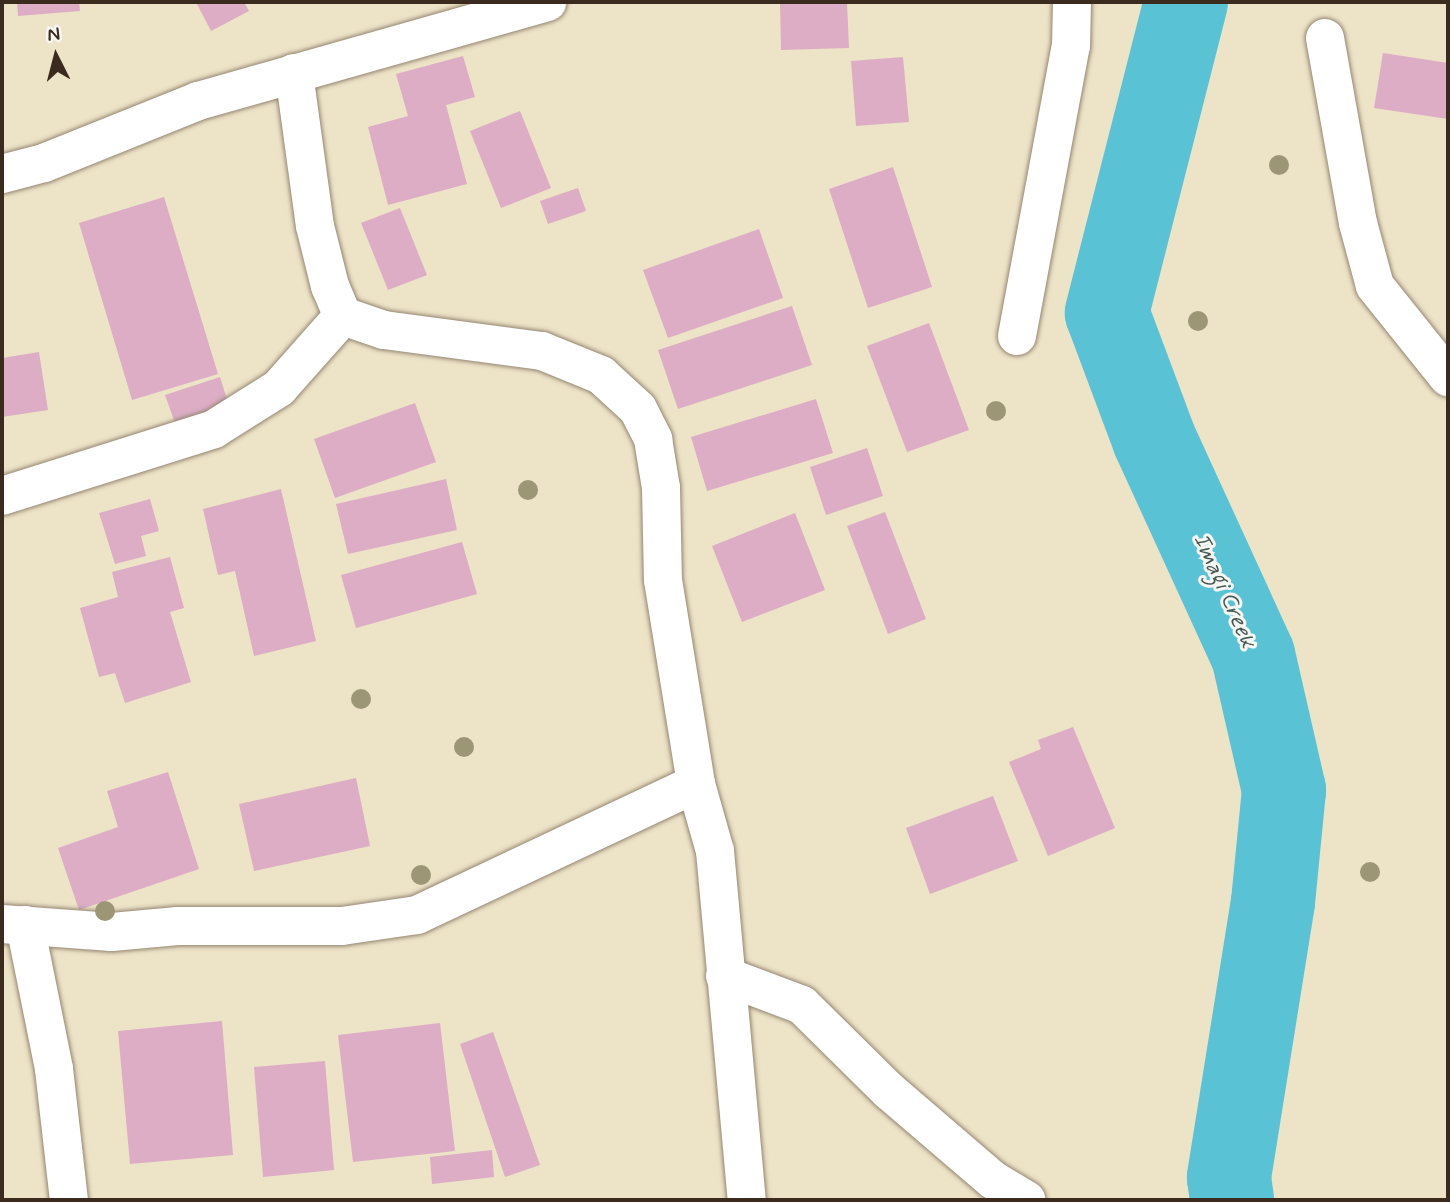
<!DOCTYPE html>
<style>
body{margin:0}
#map{position:relative;width:1450px;height:1202px;overflow:hidden;background:#ede3c7;font-family:Mynerve,sans-serif}
div>[style]{position:absolute}
[style*='--x']{left:calc(var(--x)*1px);top:calc(var(--y)*1px);width:calc(var(--w)*1px);rotate:calc(var(--a)*1deg)}
.river>*{height:84px;margin:-42px;padding:0 42px;transform-origin:42px;border-radius:42px;background:#59c2d5}
.building>*{inset:0;background:#dcadc5}
.roads{filter:drop-shadow(0 0 2px #948672) drop-shadow(0 0 2px #948672)}
.street>*{height:38px;margin:-19px;padding:0 19px;transform-origin:19px;border-radius:19px;background:#fff}
.trees>*{width:20px;height:20px;margin:-10px;border-radius:50%;background:#9d9676}
span{translate:-50% -50%;white-space:nowrap;text-align:center;line-height:1.15;-webkit-text-stroke:6px #f6f6f2;paint-order:stroke}
.water-label{font-size:23px;color:#445855;font-style:italic}
.frame{position:absolute;inset:0;border:4px solid #3b2a1e;pointer-events:none}
.north{position:absolute;left:21px;top:21px;width:70px;height:70px;-webkit-text-stroke:5px #f6f6f2;paint-order:stroke;rotate:354deg;font-size:19px;font-weight:700;line-height:28px;text-align:center;color:#3b2a1e}
.north::after{content:'';display:block;margin:auto;width:24px;height:32px;background:#3b2a1e;clip-path:polygon(50% 0,100% 100%,50% 72%,0 100%)}
</style>
<div id="map">
<div class="river">
<i style="--x:1186;--y:2;--w:321;--a:104.3"></i>
<i style="--x:1107;--y:313;--w:134;--a:69.5"></i>
<i style="--x:1154;--y:439;--w:238;--a:65.4"></i>
<i style="--x:1253;--y:655;--w:139;--a:77.1"></i>
<i style="--x:1284;--y:790;--w:113;--a:95.6"></i>
<i style="--x:1273;--y:902;--w:279;--a:99.1"></i>
<i style="--x:1229;--y:1178;--w:22;--a:82"></i>
</div>
<div class="building">
<i style="clip-path:polygon(17px 2px,79px 2px,80px 11px,18px 16px)"></i>
<i style="clip-path:polygon(196px 2px,244px 2px,249px 11px,211px 31px)"></i>
<i style="clip-path:polygon(780px 2px,847px 2px,849px 48px,781px 50px)"></i>
<i style="clip-path:polygon(1383px 53px,1448px 63px,1448px 119px,1374px 108px)"></i>
<i style="clip-path:polygon(463px 56px,475px 97px,446px 105px,467px 184px,388px 205px,368px 127px,408px 116px,396px 74px)"></i>
<i style="clip-path:polygon(903px 57px,909px 122px,856px 126px,851px 61px)"></i>
<i style="clip-path:polygon(520px 111px,551px 188px,501px 208px,470px 131px)"></i>
<i style="clip-path:polygon(893px 167px,932px 287px,868px 308px,829px 189px)"></i>
<i style="clip-path:polygon(578px 188px,586px 211px,548px 224px,540px 201px)"></i>
<i style="clip-path:polygon(164px 197px,218px 374px,132px 400px,79px 223px)"></i>
<i style="clip-path:polygon(400px 208px,427px 275px,388px 290px,361px 223px)"></i>
<i style="clip-path:polygon(759px 229px,783px 298px,668px 338px,643px 270px)"></i>
<i style="clip-path:polygon(792px 306px,812px 365px,678px 409px,658px 350px)"></i>
<i style="clip-path:polygon(929px 323px,969px 430px,907px 452px,867px 346px)"></i>
<i style="clip-path:polygon(39px 352px,48px 410px,2px 417px,2px 358px)"></i>
<i style="clip-path:polygon(220px 377px,229px 406px,175px 423px,165px 395px)"></i>
<i style="clip-path:polygon(816px 399px,833px 453px,707px 491px,691px 437px)"></i>
<i style="clip-path:polygon(415px 403px,436px 462px,335px 498px,314px 439px)"></i>
<i style="clip-path:polygon(867px 448px,883px 496px,826px 515px,810px 467px)"></i>
<i style="clip-path:polygon(446px 479px,457px 530px,348px 554px,336px 504px)"></i>
<i style="clip-path:polygon(281px 489px,316px 641px,254px 656px,235px 571px,218px 575px,203px 509px)"></i>
<i style="clip-path:polygon(150px 499px,159px 531px,141px 536px,146px 556px,115px 564px,99px 513px)"></i>
<i style="clip-path:polygon(885px 512px,926px 619px,888px 634px,847px 526px)"></i>
<i style="clip-path:polygon(795px 513px,825px 590px,742px 622px,712px 546px)"></i>
<i style="clip-path:polygon(462px 542px,477px 594px,356px 628px,341px 575px)"></i>
<i style="clip-path:polygon(170px 557px,184px 608px,170px 612px,191px 682px,125px 703px,115px 673px,99px 677px,80px 608px,118px 597px,112px 572px)"></i>
<i style="clip-path:polygon(1073px 727px,1115px 828px,1048px 856px,1009px 762px,1041px 749px,1038px 740px)"></i>
<i style="clip-path:polygon(168px 772px,199px 869px,79px 910px,58px 848px,118px 827px,107px 791px)"></i>
<i style="clip-path:polygon(356px 778px,370px 846px,254px 871px,239px 804px)"></i>
<i style="clip-path:polygon(993px 796px,1018px 861px,930px 894px,906px 828px)"></i>
<i style="clip-path:polygon(222px 1021px,233px 1155px,130px 1164px,118px 1031px)"></i>
<i style="clip-path:polygon(440px 1023px,455px 1151px,353px 1162px,338px 1035px)"></i>
<i style="clip-path:polygon(493px 1032px,540px 1165px,505px 1177px,460px 1044px)"></i>
<i style="clip-path:polygon(325px 1061px,334px 1170px,263px 1177px,254px 1067px)"></i>
<i style="clip-path:polygon(492px 1150px,494px 1177px,432px 1184px,430px 1157px)"></i>
</div>
<div class="roads">
<div class="street">
<i style="--x:1325;--y:38;--w:188;--a:79.9"></i>
<i style="--x:1358;--y:223;--w:65;--a:74.9"></i>
<i style="--x:1375;--y:286;--w:117;--a:51.3"></i>
<i style="--x:294;--y:73;--w:154;--a:82.2"></i>
<i style="--x:315;--y:226;--w:62;--a:76"></i>
<i style="--x:330;--y:286;--w:33;--a:67"></i>
<i style="--x:343;--y:316;--w:43;--a:18.9"></i>
<i style="--x:384;--y:330;--w:159;--a:7.6"></i>
<i style="--x:542;--y:351;--w:64;--a:22.1"></i>
<i style="--x:601;--y:375;--w:50;--a:42.6"></i>
<i style="--x:638;--y:409;--w:34;--a:63"></i>
<i style="--x:653;--y:439;--w:50;--a:80.7"></i>
<i style="--x:661;--y:488;--w:92;--a:88.8"></i>
<i style="--x:663;--y:580;--w:207;--a:80.8"></i>
<i style="--x:696;--y:784;--w:70;--a:74.2"></i>
<i style="--x:715;--y:851;--w:350;--a:84.8"></i>
<i style="--x:2;--y:174;--w:43;--a:-14.7"></i>
<i style="--x:44;--y:163;--w:166;--a:-21.9"></i>
<i style="--x:198;--y:101;--w:363;--a:-15.8"></i>
<i style="--x:1017;--y:336;--w:295;--a:-79.5"></i>
<i style="--x:1071;--y:46;--w:44;--a:-88.7"></i>
<i style="--x:2;--y:496;--w:222;--a:-17.5"></i>
<i style="--x:214;--y:429;--w:77;--a:-32.2"></i>
<i style="--x:279;--y:388;--w:96;--a:-48.4"></i>
<i style="--x:2;--y:924;--w:110;--a:4.2"></i>
<i style="--x:112;--y:932;--w:66;--a:-5.2"></i>
<i style="--x:178;--y:926;--w:164;--a:0"></i>
<i style="--x:342;--y:926;--w:76;--a:-8.3"></i>
<i style="--x:417;--y:915;--w:308;--a:-25.2"></i>
<i style="--x:25;--y:925;--w:147;--a:78.6"></i>
<i style="--x:54;--y:1069;--w:132;--a:83.5"></i>
<i style="--x:725;--y:976;--w:82;--a:20.6"></i>
<i style="--x:802;--y:1005;--w:121;--a:44.7"></i>
<i style="--x:888;--y:1090;--w:138;--a:40.6"></i>
<i style="--x:993;--y:1180;--w:39;--a:31"></i>
</div>
</div>
<div class="trees">
<i style="left:1279px;top:165px"></i>
<i style="left:1198px;top:321px"></i>
<i style="left:996px;top:411px"></i>
<i style="left:528px;top:490px"></i>
<i style="left:361px;top:699px"></i>
<i style="left:464px;top:747px"></i>
<i style="left:1370px;top:872px"></i>
<i style="left:421px;top:875px"></i>
<i style="left:105px;top:911px"></i>
</div>
<div class="water-label">
<span style="left:1224px;top:591px;rotate:66deg">Imagi Creek</span>
</div>
<div class="frame"></div>
<div class="north">N</div>
</div>
